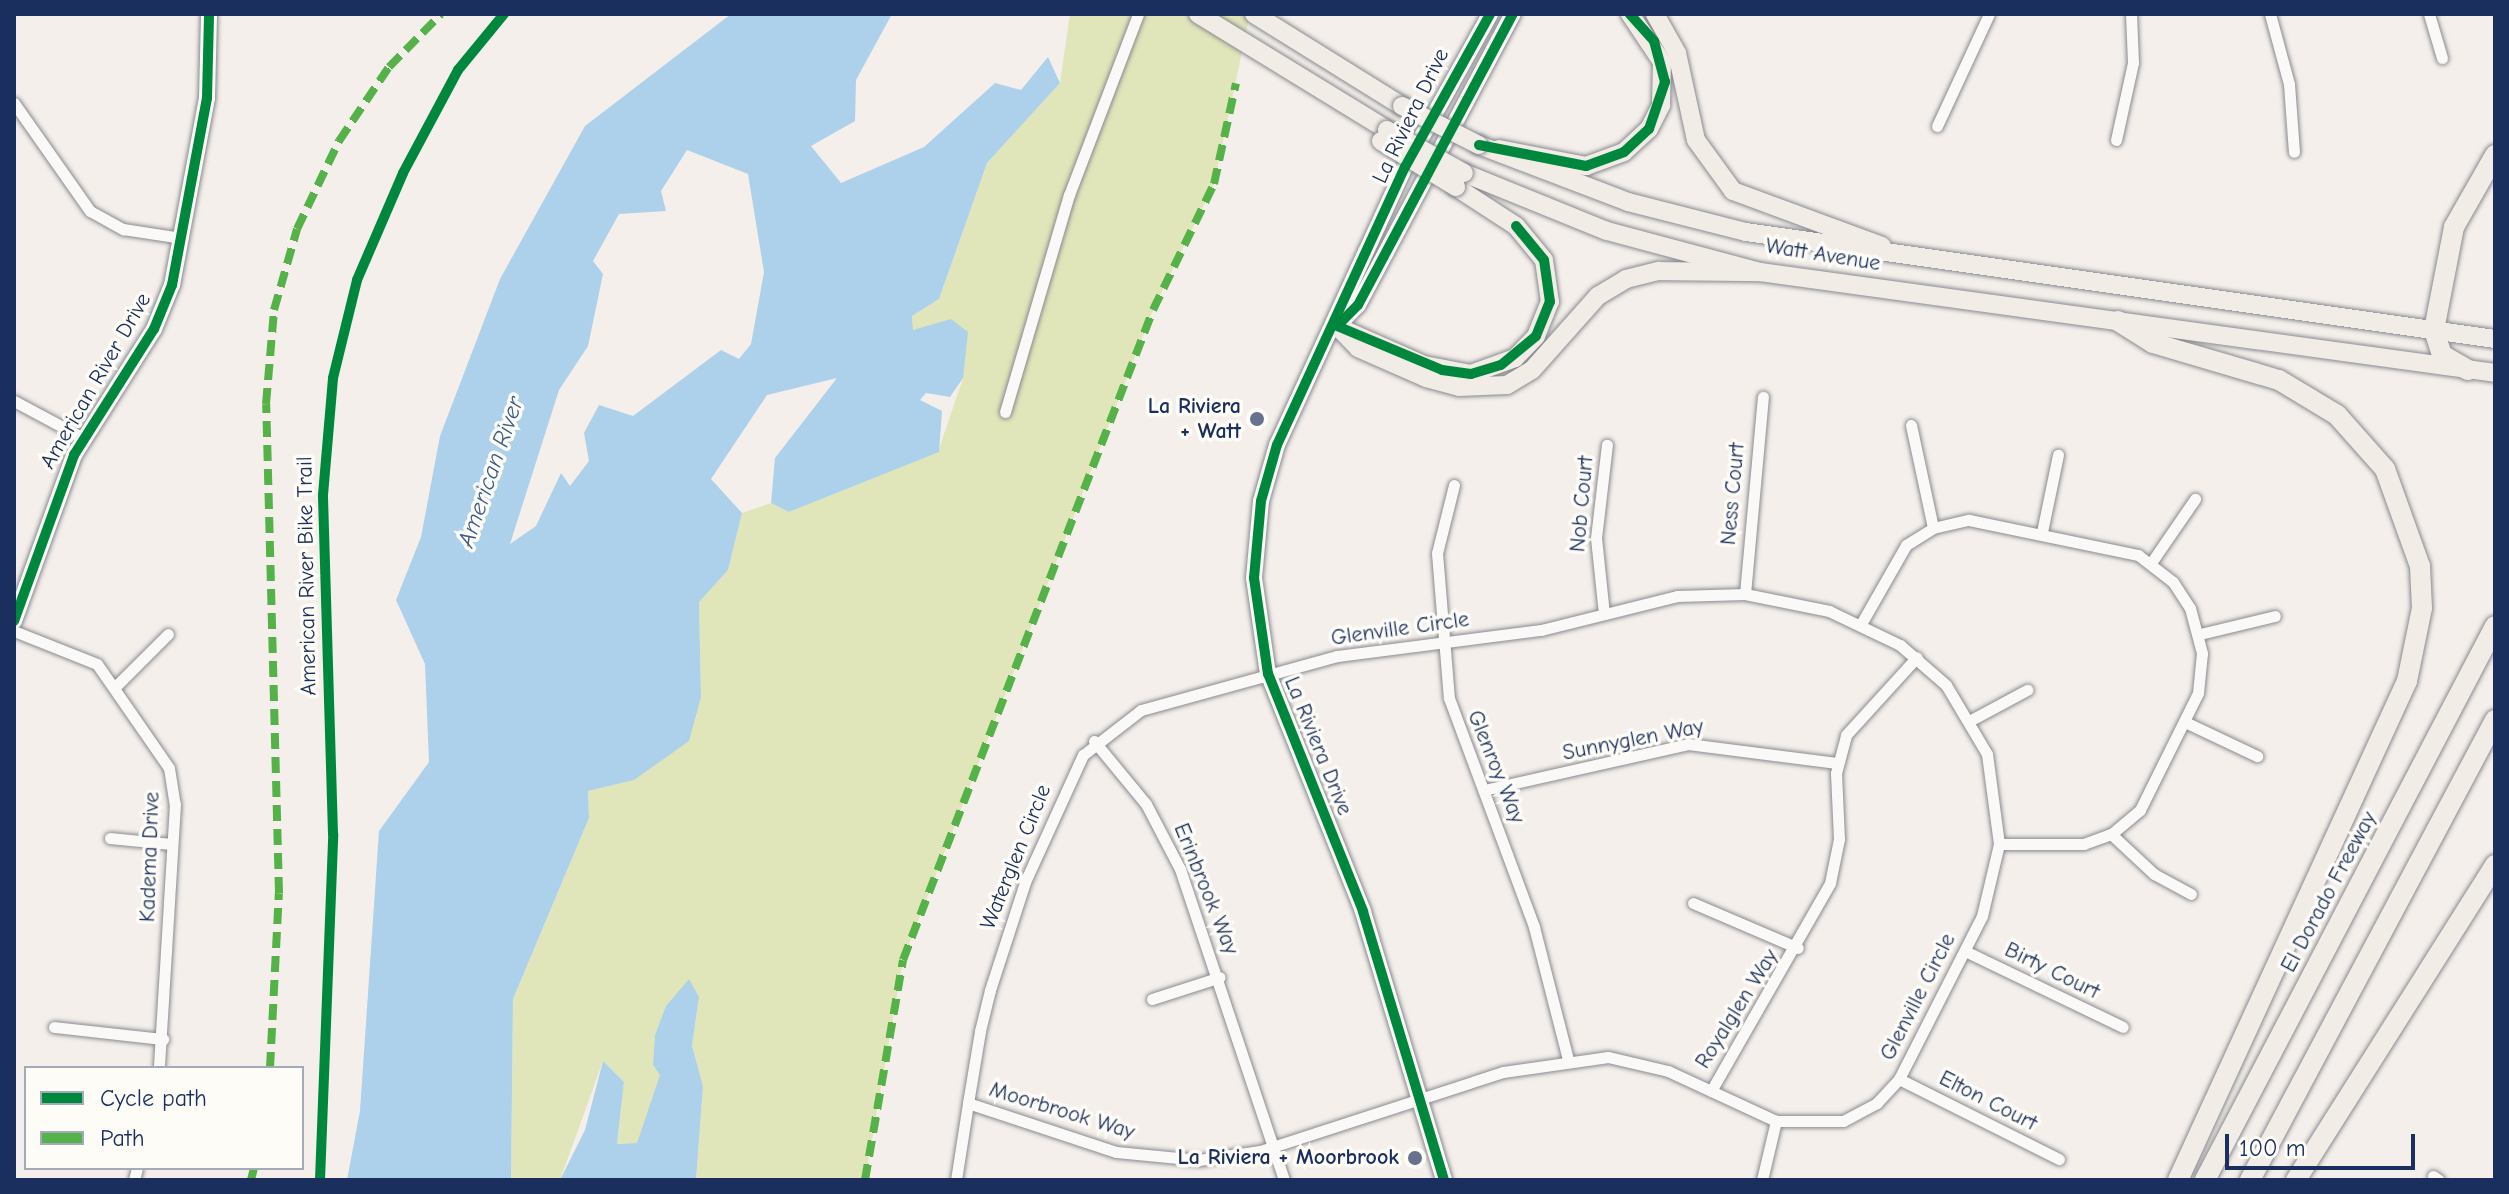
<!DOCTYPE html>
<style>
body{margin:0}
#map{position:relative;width:2509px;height:1194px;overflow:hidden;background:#f4efea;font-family:"Comic Neue",sans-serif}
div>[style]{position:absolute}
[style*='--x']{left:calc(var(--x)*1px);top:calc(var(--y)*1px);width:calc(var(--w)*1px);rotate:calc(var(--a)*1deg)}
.green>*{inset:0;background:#e0e6ba}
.water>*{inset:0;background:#add1eb}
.roads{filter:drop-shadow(0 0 2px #898a91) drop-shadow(0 0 2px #898a91)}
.street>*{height:11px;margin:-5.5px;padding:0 5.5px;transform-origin:5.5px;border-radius:5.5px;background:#faf9f7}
.secondary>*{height:16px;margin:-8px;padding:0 8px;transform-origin:8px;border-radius:8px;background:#faf9f7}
.primary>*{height:18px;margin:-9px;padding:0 9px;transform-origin:9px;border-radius:9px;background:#f1ece6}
.highway>*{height:20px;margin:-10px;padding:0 10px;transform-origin:10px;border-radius:10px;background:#f1ece6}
.bridges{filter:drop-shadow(0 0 2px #898a91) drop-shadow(0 0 2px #898a91)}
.primary-bridge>*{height:18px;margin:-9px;padding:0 9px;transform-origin:9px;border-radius:9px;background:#f1ece6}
.quiet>*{height:8px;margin-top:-4px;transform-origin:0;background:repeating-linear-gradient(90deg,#55b248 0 16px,transparent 0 24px)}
.cycleway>*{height:10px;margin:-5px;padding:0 5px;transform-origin:5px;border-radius:5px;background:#00873e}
.dots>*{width:22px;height:22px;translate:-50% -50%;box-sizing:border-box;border:4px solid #fdfcf7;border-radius:50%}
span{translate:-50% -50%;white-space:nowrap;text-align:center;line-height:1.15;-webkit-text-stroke:7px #fdfcf7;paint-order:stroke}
.street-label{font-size:22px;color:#1b2f5e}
.poi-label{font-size:22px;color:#1b2f5e;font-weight:700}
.right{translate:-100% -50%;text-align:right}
.water-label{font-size:24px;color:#3e5c89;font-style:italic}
.frame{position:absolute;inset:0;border:16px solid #1b2f5e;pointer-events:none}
.legend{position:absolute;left:24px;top:1066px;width:280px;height:104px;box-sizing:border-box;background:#fdfcf7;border:2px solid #a3aaba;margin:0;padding:10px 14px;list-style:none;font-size:24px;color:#1b2f5e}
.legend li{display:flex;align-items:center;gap:16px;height:40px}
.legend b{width:40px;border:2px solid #a3aaba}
.scale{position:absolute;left:2225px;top:1134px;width:190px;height:36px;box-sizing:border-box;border:4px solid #1b2f5e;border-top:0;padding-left:10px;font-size:24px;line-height:28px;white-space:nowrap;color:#1b2f5e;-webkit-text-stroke:6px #fdfcf7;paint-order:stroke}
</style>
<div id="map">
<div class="green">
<i style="clip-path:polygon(1070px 14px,1250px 14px,1214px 184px,1153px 310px,903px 960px,865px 1180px,696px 1180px,703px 1086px,692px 1046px,699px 997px,653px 1065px,661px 1074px,656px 1102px,637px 1143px,617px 1144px,624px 1082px,603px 1061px,560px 1180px,511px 1180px,513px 999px,589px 818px,588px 791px,634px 780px,701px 697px,699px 601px,728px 570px,742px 513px,771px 503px,789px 512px,938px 452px,963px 378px,951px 320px,913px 331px,912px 316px,939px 299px,987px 163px,1060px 83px)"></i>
</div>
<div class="water">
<i style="clip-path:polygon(evenodd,731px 14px,892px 14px,856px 80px,855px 121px,811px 146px,841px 183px,924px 147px,995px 83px,1021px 90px,1048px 57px,1060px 83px,987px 163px,939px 299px,912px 316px,913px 330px,951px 319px,968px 332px,963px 378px,950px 397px,926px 393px,920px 400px,942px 411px,939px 452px,789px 512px,771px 503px,775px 458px,837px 378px,767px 395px,711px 479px,742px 513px,728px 570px,699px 602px,701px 697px,689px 741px,634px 780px,588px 791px,589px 818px,513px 999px,511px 1180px,347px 1180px,360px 1111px,379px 831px,429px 762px,425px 664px,396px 600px,421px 537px,440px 436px,500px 279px,585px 126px,731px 14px,687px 150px,748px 174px,764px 272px,751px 344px,739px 359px,721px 350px,633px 416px,599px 405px,584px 433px,589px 461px,570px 486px,561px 473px,536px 526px,510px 544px,559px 390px,588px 346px,603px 274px,593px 261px,619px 214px,666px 211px,661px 191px,687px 150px)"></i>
<i style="clip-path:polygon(689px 979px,699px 997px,692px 1046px,703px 1086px,696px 1180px,560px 1180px,585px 1130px,603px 1061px,624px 1082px,617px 1144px,637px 1143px,660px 1075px,653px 1065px,655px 1035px,666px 1006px)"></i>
</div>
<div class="roads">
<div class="street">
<i style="--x:2270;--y:14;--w:73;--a:74.8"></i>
<i style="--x:2289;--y:84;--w:68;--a:85.8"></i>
<i style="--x:2429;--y:14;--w:46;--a:73.5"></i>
<i style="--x:14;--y:103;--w:132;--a:54.9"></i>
<i style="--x:90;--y:211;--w:38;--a:29"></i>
<i style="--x:123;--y:229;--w:60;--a:8.7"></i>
<i style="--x:1937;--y:126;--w:123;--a:-65.1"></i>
<i style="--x:2116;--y:140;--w:79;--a:-77.6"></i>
<i style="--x:2133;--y:63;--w:49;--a:-92.3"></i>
<i style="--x:14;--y:401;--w:78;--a:28.2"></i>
<i style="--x:1005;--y:412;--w:226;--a:-73.6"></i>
<i style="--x:1069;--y:195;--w:194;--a:-69.1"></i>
<i style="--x:1911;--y:425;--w:105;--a:77.9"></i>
<i style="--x:1454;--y:485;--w:70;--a:104"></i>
<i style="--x:1437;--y:553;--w:145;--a:85.3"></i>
<i style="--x:1449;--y:698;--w:244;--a:69.6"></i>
<i style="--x:1534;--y:927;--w:136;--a:75.6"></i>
<i style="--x:2042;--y:532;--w:79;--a:-78.3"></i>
<i style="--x:2151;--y:563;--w:78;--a:-55.5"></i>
<i style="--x:1745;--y:594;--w:198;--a:-84.8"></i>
<i style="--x:1604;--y:614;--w:76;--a:-96"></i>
<i style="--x:1596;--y:538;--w:94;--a:-83.3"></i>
<i style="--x:1861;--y:624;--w:91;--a:-60.3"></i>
<i style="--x:1906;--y:545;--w:32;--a:-32"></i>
<i style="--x:1933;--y:528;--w:37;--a:-13"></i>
<i style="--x:1969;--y:520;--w:173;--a:11.7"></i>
<i style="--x:2138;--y:555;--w:44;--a:37.6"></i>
<i style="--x:2173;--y:582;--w:31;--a:57"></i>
<i style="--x:2190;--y:608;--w:47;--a:75.1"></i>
<i style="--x:2202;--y:653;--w:40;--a:95.7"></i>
<i style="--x:2198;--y:693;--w:131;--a:116.4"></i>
<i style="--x:2140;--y:810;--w:38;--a:140"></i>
<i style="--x:2111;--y:834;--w:29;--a:160"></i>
<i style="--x:2084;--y:844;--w:85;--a:180"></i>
<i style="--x:14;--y:631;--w:89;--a:21.7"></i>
<i style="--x:97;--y:664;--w:126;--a:55.3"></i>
<i style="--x:169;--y:768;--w:36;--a:81"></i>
<i style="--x:175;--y:804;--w:264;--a:93.5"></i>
<i style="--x:2200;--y:634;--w:77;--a:-13.5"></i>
<i style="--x:117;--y:685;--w:72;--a:-45"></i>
<i style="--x:1971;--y:720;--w:64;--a:-28.2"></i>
<i style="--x:2185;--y:722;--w:80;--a:25.3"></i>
<i style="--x:1094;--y:741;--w:82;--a:50.5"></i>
<i style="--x:1146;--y:804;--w:73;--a:62.4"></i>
<i style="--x:1180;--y:869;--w:328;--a:71.5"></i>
<i style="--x:1484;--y:790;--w:209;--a:-12.7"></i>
<i style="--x:1688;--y:744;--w:150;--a:7.3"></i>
<i style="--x:2111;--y:834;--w:59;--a:42.9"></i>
<i style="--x:2154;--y:874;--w:42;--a:28.4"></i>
<i style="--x:110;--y:838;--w:61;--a:5.6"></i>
<i style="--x:1693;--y:903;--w:114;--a:23.2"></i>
<i style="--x:1965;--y:951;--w:175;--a:25.7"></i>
<i style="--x:1152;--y:999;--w:71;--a:-17.9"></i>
<i style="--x:54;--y:1027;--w:110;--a:6.3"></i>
<i style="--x:1899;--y:1079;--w:179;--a:26.6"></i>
<i style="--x:1711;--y:1091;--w:240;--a:-60.2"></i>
<i style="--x:1830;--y:883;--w:45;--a:-78.4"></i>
<i style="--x:1839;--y:839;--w:66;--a:-92.6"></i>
<i style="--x:1836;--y:773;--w:39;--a:-75"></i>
<i style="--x:1846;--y:735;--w:105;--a:-47.7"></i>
<i style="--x:2433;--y:1176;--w:7;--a:34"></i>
<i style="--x:134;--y:1180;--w:12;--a:-76"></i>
<i style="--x:956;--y:1180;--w:78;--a:-81.1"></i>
<i style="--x:968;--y:1103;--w:73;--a:-80.5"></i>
<i style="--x:980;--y:1031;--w:42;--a:-76.3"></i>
<i style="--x:990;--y:990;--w:114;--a:-72"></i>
<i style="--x:1025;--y:882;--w:140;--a:-65.5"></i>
<i style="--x:1083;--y:755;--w:73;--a:-37.8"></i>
<i style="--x:1141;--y:710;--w:203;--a:-15.4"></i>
<i style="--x:1337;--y:656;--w:206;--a:-7.3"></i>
<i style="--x:1541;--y:630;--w:140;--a:-14"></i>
<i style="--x:1677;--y:596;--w:68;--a:-1.7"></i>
<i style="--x:1745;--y:594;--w:86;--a:11.4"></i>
<i style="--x:1829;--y:611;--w:79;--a:25.6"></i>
<i style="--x:1900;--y:645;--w:61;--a:41"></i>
<i style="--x:1946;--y:685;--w:80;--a:59.3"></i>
<i style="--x:1987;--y:754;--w:91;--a:82.4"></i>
<i style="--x:1999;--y:844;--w:74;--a:103.3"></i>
<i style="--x:1982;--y:916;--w:183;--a:117"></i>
<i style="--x:1899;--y:1079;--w:33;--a:133"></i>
<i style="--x:1877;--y:1103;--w:38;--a:152"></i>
<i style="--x:1843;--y:1121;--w:67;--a:180"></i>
<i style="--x:1776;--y:1121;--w:119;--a:-155.2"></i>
<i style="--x:1668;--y:1071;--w:62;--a:-166.9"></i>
<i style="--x:1608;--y:1057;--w:106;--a:171.9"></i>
<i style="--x:1503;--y:1072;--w:256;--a:162"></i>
<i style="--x:1260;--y:1151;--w:62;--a:171.6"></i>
<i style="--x:1199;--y:1160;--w:83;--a:-174.5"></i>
<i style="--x:1116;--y:1152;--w:156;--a:-161.7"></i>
<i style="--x:1762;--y:1180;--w:61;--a:-76.7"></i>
</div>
<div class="secondary">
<i style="--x:1338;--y:325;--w:28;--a:-45"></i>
<i style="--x:1358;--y:305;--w:330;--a:-62"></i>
<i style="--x:14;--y:621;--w:177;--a:-70.1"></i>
<i style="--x:74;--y:455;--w:149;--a:-57.6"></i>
<i style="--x:154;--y:329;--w:48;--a:-67.8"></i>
<i style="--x:172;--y:285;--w:190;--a:-79.4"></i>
<i style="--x:207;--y:98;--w:84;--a:-88.6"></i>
<i style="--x:1444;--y:1180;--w:281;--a:-106.8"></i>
<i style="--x:1363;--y:911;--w:255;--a:-111.8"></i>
<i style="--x:1268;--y:674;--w:97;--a:-98.3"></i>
<i style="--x:1254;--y:578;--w:77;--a:-84.8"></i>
<i style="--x:1261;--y:501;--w:58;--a:-74.1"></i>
<i style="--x:1277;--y:445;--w:306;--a:-65.3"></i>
<i style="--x:1405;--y:167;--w:175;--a:-60.9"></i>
</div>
<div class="primary">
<i style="--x:1198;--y:14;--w:222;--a:31.5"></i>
<i style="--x:1254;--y:14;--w:174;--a:31.9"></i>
<i style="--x:1655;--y:14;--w:45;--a:60.6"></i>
<i style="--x:1677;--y:53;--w:89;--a:77.7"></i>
<i style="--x:1696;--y:140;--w:63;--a:54"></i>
<i style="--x:1733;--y:191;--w:159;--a:20.3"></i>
<i style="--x:1479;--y:145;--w:160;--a:20.9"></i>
<i style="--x:1628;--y:202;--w:122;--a:14.3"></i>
<i style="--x:1746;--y:232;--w:757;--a:8.13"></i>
<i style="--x:1499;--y:149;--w:89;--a:11.1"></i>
<i style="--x:1586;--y:166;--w:40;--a:-20.2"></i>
<i style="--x:1624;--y:152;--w:34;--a:-43"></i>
<i style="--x:1649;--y:129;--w:27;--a:-63"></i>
<i style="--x:1661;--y:105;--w:43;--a:-88.7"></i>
<i style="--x:1662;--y:62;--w:58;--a:-123.7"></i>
<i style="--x:1464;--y:173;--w:154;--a:22.1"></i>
<i style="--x:1607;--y:231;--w:158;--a:15"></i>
<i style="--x:1760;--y:272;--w:742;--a:7.82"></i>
<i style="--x:1337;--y:326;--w:30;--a:46"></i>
<i style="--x:1358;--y:348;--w:74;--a:23.8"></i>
<i style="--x:1426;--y:378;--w:34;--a:15"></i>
<i style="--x:1459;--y:387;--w:48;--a:-2.4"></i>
<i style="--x:1507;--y:385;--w:29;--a:-31"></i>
<i style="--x:1532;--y:370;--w:99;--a:-48.3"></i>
<i style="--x:1598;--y:296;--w:33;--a:-31"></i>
<i style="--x:1626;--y:279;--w:34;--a:-14"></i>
<i style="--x:1659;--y:271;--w:101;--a:0.6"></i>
<i style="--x:1338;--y:327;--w:94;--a:23.8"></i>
<i style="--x:1424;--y:365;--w:48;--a:10.8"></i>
<i style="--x:1471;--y:374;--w:47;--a:-20"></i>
<i style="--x:1515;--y:358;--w:30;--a:-46"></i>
<i style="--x:1536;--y:336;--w:37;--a:-68"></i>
<i style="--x:1550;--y:302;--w:42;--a:-98.1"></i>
<i style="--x:1544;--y:260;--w:44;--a:-129.5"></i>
<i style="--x:1516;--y:226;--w:72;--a:-147"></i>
</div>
<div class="highway">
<i style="--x:2118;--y:321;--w:41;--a:32.2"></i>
<i style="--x:2153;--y:343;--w:131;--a:16.4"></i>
<i style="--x:2279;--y:380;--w:68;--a:31.1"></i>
<i style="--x:2337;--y:415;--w:72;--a:48.4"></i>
<i style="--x:2385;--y:469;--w:103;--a:70.2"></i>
<i style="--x:2420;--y:566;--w:42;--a:87.3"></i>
<i style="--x:2422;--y:608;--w:75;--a:101.6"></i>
<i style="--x:2407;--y:681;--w:549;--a:114.65"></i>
<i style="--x:2468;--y:370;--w:30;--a:-150"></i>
<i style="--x:2442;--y:355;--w:26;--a:-108"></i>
<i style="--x:2434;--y:330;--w:105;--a:-79"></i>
<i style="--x:2454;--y:227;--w:83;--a:-60.3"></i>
<i style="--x:2205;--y:1180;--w:625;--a:-62.37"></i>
<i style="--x:2250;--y:1180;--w:521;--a:-61.96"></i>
<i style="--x:2296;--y:1180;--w:373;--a:-57.7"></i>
</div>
</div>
<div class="bridges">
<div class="primary-bridge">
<i style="--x:1402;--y:106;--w:86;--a:26.9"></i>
<i style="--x:1387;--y:130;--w:88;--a:29.2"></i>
<i style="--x:1381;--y:141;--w:88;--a:31.5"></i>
</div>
</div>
<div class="quiet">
<i style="--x:270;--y:1068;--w:175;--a:-87.1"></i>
<i style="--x:279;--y:893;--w:489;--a:-91.5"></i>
<i style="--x:266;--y:404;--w:94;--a:-85.1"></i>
<i style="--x:274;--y:310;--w:84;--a:-74.1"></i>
<i style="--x:297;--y:229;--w:98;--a:-64.5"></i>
<i style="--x:339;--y:141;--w:89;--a:-56"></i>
<i style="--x:389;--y:67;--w:74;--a:-45.5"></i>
<i style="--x:251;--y:1180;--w:12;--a:-76"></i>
<i style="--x:865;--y:1180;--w:223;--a:-80.2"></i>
<i style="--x:903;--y:960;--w:696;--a:-68.96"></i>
<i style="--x:1153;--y:310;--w:140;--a:-64.2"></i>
<i style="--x:1214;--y:184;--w:103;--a:-77.7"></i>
</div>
<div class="cycleway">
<i style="--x:1479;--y:145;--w:109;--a:11.1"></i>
<i style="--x:1586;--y:166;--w:40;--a:-20.2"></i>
<i style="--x:1624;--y:152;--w:34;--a:-43"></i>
<i style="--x:1649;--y:129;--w:50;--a:-71.2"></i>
<i style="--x:1665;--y:82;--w:42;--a:-105"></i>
<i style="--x:1654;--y:41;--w:36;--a:-132"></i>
<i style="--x:1340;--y:323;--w:25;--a:-45"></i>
<i style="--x:1358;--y:305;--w:330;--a:-62"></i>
<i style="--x:1337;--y:326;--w:114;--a:22.7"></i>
<i style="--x:1442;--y:370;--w:29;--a:8"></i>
<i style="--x:1471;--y:374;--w:31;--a:-17"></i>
<i style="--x:1501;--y:365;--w:45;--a:-39.6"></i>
<i style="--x:1536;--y:336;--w:37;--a:-68"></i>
<i style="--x:1550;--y:302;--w:42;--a:-98.1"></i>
<i style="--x:1544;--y:260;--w:44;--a:-129.5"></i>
<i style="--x:14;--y:621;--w:177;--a:-70.1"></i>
<i style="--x:74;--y:455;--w:149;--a:-57.6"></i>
<i style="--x:154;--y:329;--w:48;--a:-67.8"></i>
<i style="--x:172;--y:285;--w:190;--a:-79.4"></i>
<i style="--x:207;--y:98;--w:84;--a:-88.6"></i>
<i style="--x:320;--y:1180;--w:346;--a:-87.8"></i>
<i style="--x:333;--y:834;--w:339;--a:-91.7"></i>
<i style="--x:323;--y:495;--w:117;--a:-85.1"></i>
<i style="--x:333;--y:378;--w:101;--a:-76.2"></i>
<i style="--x:357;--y:280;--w:116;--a:-66.7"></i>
<i style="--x:403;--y:173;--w:117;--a:-61.9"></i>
<i style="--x:458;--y:70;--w:72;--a:-50.6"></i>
<i style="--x:1444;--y:1180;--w:281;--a:-106.8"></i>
<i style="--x:1363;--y:911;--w:255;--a:-111.8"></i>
<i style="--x:1268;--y:674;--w:97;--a:-98.3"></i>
<i style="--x:1254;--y:578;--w:77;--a:-84.8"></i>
<i style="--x:1261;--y:501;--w:58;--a:-74.1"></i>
<i style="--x:1277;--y:445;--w:306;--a:-65.3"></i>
<i style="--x:1405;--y:167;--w:175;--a:-60.9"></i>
</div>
<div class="dots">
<i style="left:1257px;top:419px;background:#67728f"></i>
<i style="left:1415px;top:1158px;background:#67728f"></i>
</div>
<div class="street-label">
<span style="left:1411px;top:116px;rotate:-64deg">La Riviera Drive</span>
<span style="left:1823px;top:255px;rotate:9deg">Watt Avenue</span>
<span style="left:96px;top:381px;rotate:-60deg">American River Drive</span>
<span style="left:1733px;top:494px;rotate:-85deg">Ness Court</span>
<span style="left:1582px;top:504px;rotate:-85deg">Nob Court</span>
<span style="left:307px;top:576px;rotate:-91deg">American River Bike Trail</span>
<span style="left:1400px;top:629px;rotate:-8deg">Glenville Circle</span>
<span style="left:1633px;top:740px;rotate:-11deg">Sunnyglen Way</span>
<span style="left:1318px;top:746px;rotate:68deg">La Riviera Drive</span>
<span style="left:1496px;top:767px;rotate:68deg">Glenroy Way</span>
<span style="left:150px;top:857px;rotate:-88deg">Kadema Drive</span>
<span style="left:1016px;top:857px;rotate:-68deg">Waterglen Circle</span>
<span style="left:1206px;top:889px;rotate:68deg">Erinbrook Way</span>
<span style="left:2329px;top:892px;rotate:-62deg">El Dorado Freeway</span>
<span style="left:2052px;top:971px;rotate:26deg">Birty Court</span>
<span style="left:1918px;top:997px;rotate:-63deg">Glenville Circle</span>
<span style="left:1737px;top:1009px;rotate:-58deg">Royalglen Way</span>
<span style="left:1988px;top:1101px;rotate:27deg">Elton Court</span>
<span style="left:1062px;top:1111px;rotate:17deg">Moorbrook Way</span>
</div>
<div class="poi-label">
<span class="right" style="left:1241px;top:419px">La Riviera<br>+ Watt</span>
<span class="right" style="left:1399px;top:1158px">La Riviera + Moorbrook</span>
</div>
<div class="water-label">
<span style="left:491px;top:472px;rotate:-71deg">American River</span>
</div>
<div class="frame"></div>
<ul class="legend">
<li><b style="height:10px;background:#00873e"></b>Cycle path</li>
<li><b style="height:10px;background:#55b248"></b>Path</li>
</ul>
<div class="scale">100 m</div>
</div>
